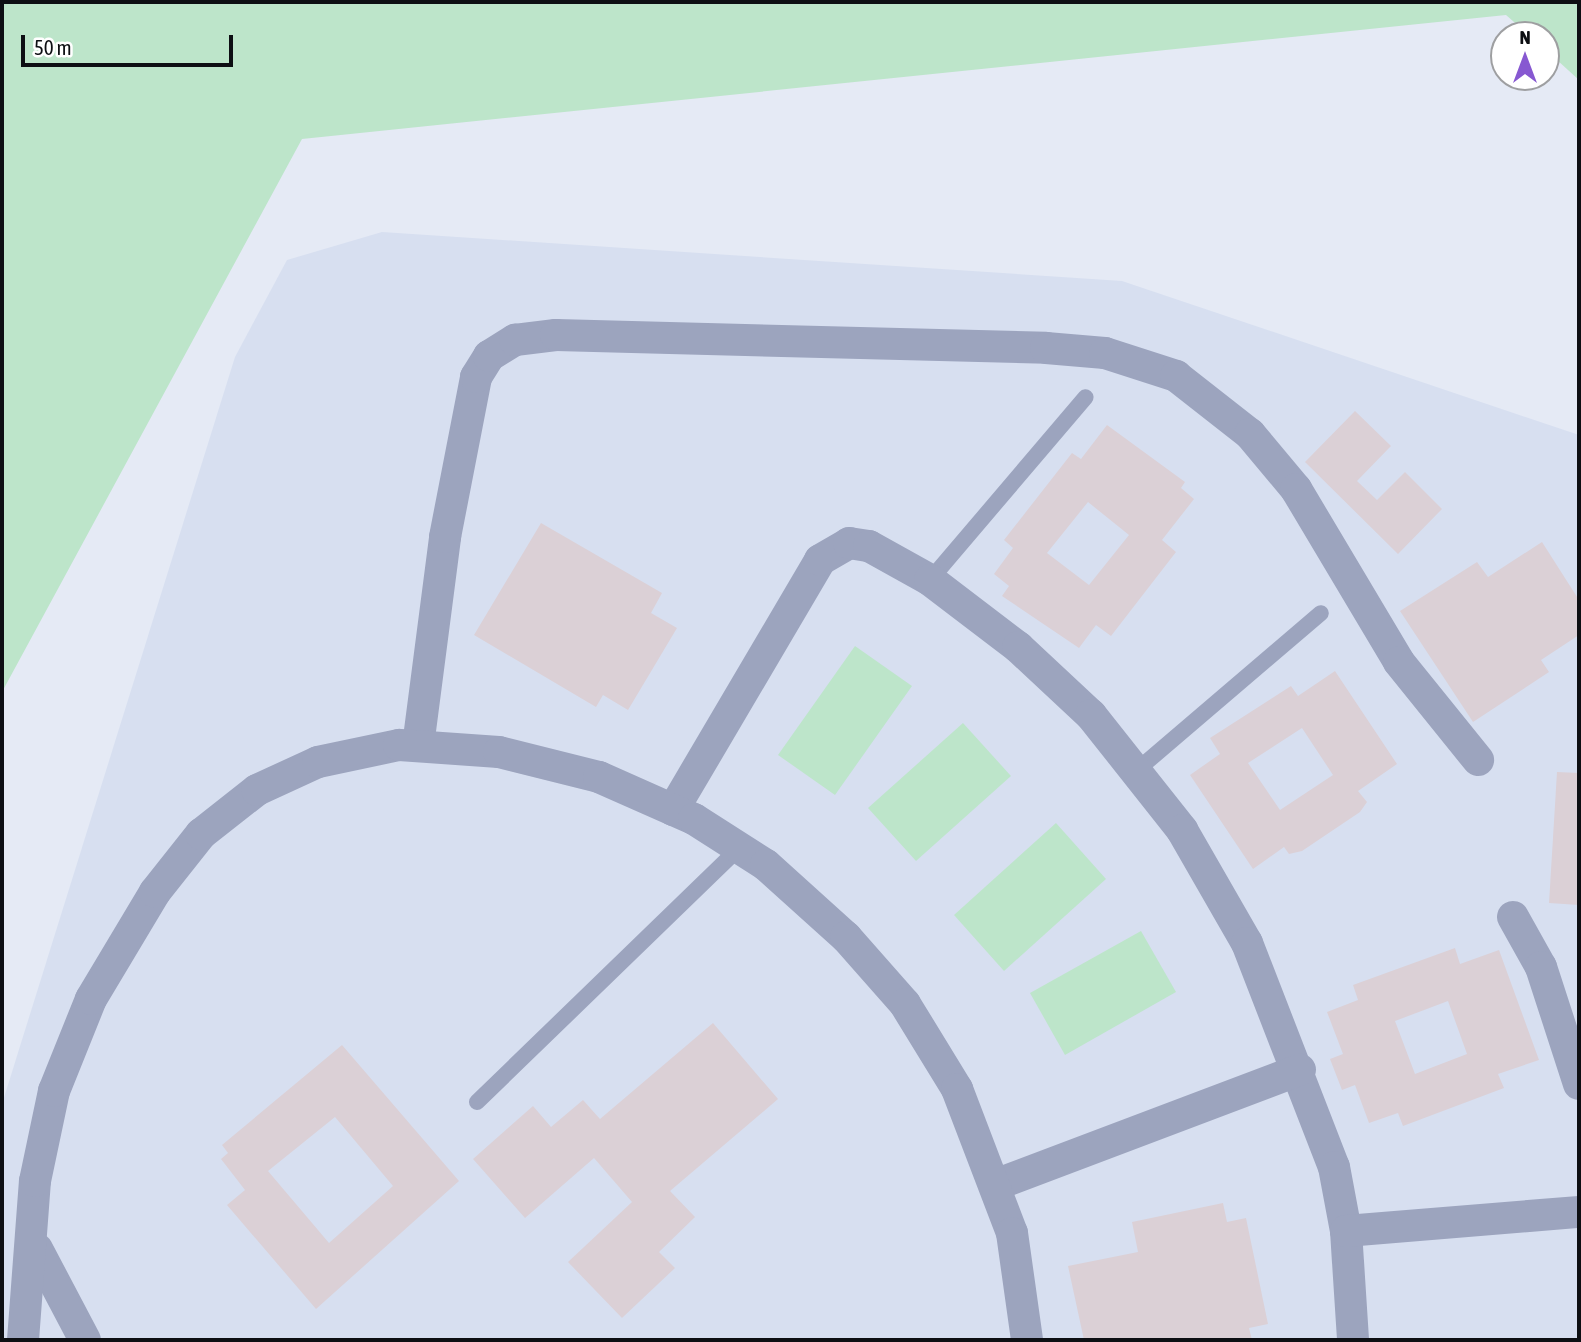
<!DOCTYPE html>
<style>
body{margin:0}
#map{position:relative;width:1581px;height:1342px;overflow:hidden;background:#e5eaf5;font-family:"Asap Condensed",sans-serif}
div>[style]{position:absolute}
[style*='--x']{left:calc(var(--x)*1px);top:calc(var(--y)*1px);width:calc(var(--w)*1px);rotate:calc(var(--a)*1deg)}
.built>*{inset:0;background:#d7dff0}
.green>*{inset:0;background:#bde5ca}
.building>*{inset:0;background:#dbd0d6}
.service>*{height:16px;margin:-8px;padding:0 8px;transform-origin:8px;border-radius:8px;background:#9ca4be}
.minor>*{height:32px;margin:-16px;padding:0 16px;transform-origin:16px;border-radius:16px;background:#9ca4be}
span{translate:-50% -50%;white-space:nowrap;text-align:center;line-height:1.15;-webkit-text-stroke:5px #fff;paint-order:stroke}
.frame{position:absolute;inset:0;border:4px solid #0d0f13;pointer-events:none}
.north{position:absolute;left:1490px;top:21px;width:70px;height:70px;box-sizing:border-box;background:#fff;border:2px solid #9e9fa1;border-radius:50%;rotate:0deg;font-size:19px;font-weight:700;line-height:28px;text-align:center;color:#0d0f13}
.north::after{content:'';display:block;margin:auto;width:24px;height:32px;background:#8758d1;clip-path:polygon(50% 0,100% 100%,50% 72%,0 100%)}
.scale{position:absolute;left:21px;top:35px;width:212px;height:32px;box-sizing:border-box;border:4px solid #0d0f13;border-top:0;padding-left:9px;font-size:21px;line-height:24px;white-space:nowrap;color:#0d0f13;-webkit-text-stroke:5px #fff;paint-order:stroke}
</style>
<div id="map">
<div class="built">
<i style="clip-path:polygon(382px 232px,1122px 281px,1579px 435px,1579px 1340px,2px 1340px,2px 1104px,235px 357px,287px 260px)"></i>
</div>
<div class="green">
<i style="clip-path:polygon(2px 2px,1579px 2px,1579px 80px,1546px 50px,1546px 35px,1529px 35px,1506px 15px,302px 139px,2px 692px)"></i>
<i style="clip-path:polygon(855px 646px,912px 686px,835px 795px,778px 755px)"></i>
<i style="clip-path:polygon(963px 723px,1011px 776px,916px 861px,868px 808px)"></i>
<i style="clip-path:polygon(1056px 823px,1106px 879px,1004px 971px,954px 915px)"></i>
<i style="clip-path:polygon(1141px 931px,1176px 992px,1065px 1055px,1030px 993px)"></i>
</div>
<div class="building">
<i style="clip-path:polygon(1355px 411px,1391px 446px,1357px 481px,1377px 500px,1405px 472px,1442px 509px,1398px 554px,1305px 462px)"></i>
<i style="clip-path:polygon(evenodd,1107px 425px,1185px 482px,1181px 488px,1194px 499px,1162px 540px,1176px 552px,1111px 636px,1096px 625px,1079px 648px,1002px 596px,1009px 586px,994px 574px,1013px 548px,1004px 540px,1072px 453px,1081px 459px,1107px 425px,1088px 502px,1129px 535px,1089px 585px,1047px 553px,1088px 502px)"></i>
<i style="clip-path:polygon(541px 523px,662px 593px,651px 613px,677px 628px,628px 710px,603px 695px,596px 707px,474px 635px)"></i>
<i style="clip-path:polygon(1542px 542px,1579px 600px,1579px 635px,1541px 660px,1549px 672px,1473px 722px,1400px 611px,1477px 562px,1488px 577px)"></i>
<i style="clip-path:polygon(evenodd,1335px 671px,1397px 764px,1358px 791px,1367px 802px,1360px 812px,1302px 851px,1289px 854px,1284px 847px,1253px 869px,1190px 775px,1220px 754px,1210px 738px,1291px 686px,1298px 696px,1335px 671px,1302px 728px,1333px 775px,1280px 810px,1248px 763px,1302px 728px)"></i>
<i style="clip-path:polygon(1557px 772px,1579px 773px,1579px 905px,1549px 903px)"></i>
<i style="clip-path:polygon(evenodd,1455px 948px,1460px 964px,1499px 950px,1539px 1060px,1498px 1074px,1504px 1088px,1403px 1126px,1398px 1113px,1369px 1123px,1355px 1085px,1342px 1090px,1330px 1059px,1343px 1054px,1327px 1012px,1358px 1000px,1353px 985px,1455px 948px,1448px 1001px,1467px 1054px,1415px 1074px,1395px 1021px,1448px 1001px)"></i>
<i style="clip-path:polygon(713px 1023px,778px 1099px,670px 1191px,695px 1217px,659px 1252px,675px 1268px,622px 1318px,568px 1262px,632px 1202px,594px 1158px,525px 1218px,473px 1159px,533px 1106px,551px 1127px,583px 1100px,600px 1119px)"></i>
<i style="clip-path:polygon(evenodd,342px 1045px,459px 1181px,316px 1309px,227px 1205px,245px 1190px,221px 1159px,228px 1153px,222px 1145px,342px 1045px,335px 1117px,393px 1186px,329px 1243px,268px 1171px,335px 1117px)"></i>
<i style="clip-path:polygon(1223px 1203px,1227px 1222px,1246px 1218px,1268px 1324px,1249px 1328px,1252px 1340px,1084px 1340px,1068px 1266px,1138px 1252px,1132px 1222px)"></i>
</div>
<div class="service">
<i style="--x:930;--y:580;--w:240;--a:-49.6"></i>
<i style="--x:1136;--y:771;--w:243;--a:-40.5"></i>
<i style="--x:477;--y:1102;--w:365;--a:-44.1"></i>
</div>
<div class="minor">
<i style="--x:418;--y:746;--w:211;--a:-82.6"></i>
<i style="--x:445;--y:537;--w:163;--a:-79"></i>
<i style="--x:476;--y:377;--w:25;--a:-58"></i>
<i style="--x:489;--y:356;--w:31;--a:-32"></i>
<i style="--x:515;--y:340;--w:41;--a:-7"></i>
<i style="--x:556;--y:335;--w:490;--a:1.5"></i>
<i style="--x:1046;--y:348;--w:59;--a:4.8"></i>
<i style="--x:1105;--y:353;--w:75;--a:17.9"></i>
<i style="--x:1176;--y:376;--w:94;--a:38.1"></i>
<i style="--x:1250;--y:434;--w:72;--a:50.1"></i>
<i style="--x:1296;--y:489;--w:201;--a:59.2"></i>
<i style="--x:1399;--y:662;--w:126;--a:51.1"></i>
<i style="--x:673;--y:810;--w:290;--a:-59.5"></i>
<i style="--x:820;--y:560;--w:34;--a:-30"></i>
<i style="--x:849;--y:543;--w:20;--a:9"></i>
<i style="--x:869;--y:546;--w:70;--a:29.1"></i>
<i style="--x:930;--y:580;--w:111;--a:37.3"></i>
<i style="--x:1018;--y:647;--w:100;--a:43"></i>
<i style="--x:1091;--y:715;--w:147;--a:51.6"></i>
<i style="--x:1182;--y:830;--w:130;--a:60.1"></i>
<i style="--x:1247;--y:943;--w:240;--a:68.8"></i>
<i style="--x:1334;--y:1167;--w:65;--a:79.4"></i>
<i style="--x:1346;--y:1231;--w:109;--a:86.3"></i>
<i style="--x:1513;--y:917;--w:57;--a:60.8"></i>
<i style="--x:1541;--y:967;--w:123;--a:72"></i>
<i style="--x:995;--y:1185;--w:326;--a:-20.7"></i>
<i style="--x:1346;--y:1231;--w:234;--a:-4.7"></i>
<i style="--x:37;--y:1249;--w:103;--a:62.2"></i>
<i style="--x:23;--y:1340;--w:159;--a:-85.7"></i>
<i style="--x:35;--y:1181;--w:92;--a:-78.1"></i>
<i style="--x:54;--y:1091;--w:99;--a:-68.1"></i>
<i style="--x:91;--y:999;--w:125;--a:-59.1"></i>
<i style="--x:155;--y:892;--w:74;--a:-51.6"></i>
<i style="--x:201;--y:834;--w:71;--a:-38.2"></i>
<i style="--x:257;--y:790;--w:67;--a:-24.7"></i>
<i style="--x:318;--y:762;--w:83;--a:-11.9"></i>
<i style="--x:399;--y:745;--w:100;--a:4"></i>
<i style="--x:499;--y:752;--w:103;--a:14"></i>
<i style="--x:599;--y:777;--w:104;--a:23.9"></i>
<i style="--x:694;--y:819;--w:85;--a:32.6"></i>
<i style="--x:766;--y:865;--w:108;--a:42"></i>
<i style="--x:846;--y:937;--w:89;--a:48.6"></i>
<i style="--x:905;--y:1004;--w:100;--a:58.5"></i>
<i style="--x:957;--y:1089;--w:154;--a:69.1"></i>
<i style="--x:1012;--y:1233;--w:108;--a:82"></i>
</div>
<div class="frame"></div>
<div class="north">N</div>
<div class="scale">50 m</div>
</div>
